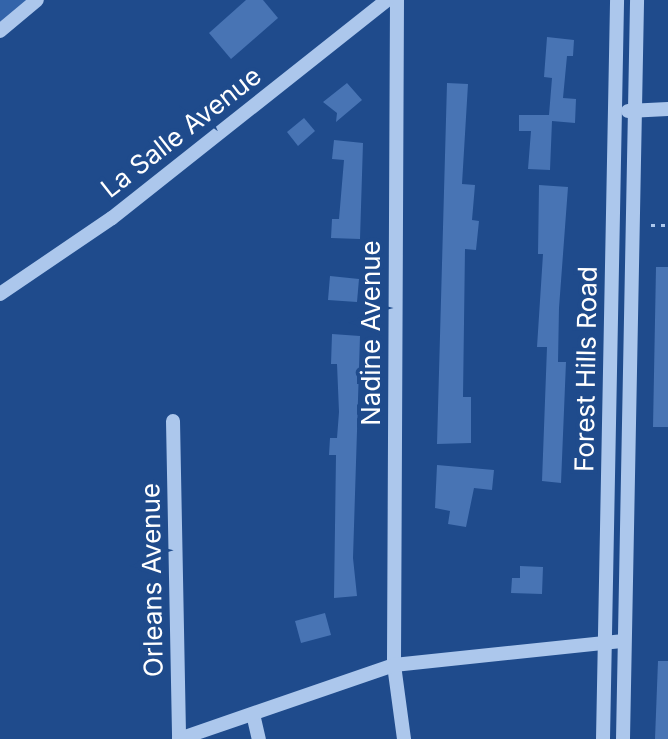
<!DOCTYPE html>
<style>
body{margin:0}
#map{position:relative;width:668px;height:739px;overflow:hidden;background:#1f4b8c;font-family:Inter,sans-serif}
div>[style]{position:absolute}
[style*='--x']{left:calc(var(--x)*1px);top:calc(var(--y)*1px);width:calc(var(--w)*1px);rotate:calc(var(--a)*1deg)}
.green>*{inset:0;background:#3364aa}
.building>*{inset:0;background:#4874b4}
.path>*{height:3px;margin-top:-1.5px;transform-origin:0;background:repeating-linear-gradient(90deg,#acc7ec 0 4px,transparent 0 10px)}
.minor>*{height:14px;margin:-7px;padding:0 7px;transform-origin:7px;border-radius:7px;background:#acc7ec}
span{translate:-50% -50%;white-space:nowrap;text-align:center;line-height:1.15;-webkit-text-stroke:8px #1f4b8c;paint-order:stroke}
.street-label{font-size:26px;color:#fff}
</style>
<div id="map">
<div class="green">
<i style="clip-path:polygon(0 0,38px 0,0 32px)"></i>
</div>
<div class="building">
<i style="clip-path:polygon(246px 0,263px 0,278px 18px,231px 59px,209px 33px)"></i>
<i style="clip-path:polygon(547px 37px,574px 40px,573px 56px,567px 56px,563px 98px,576px 99px,575px 123px,552px 121px,550px 170px,528px 169px,531px 131px,519px 131px,519px 115px,549px 115px,552px 78px,544px 77px)"></i>
<i style="clip-path:polygon(347px 83px,362px 100px,336px 122px,337px 113px,323px 102px)"></i>
<i style="clip-path:polygon(447px 83px,468px 84px,462px 184px,475px 185px,472px 220px,479px 221px,476px 250px,465px 249px,463px 397px,471px 397px,471px 443px,437px 444px)"></i>
<i style="clip-path:polygon(304px 118px,315px 131px,298px 146px,287px 132px)"></i>
<i style="clip-path:polygon(334px 140px,363px 143px,360px 239px,331px 238px,332px 219px,339px 219px,344px 160px,332px 159px)"></i>
<i style="clip-path:polygon(539px 185px,568px 187px,559px 308px,558px 362px,566px 362px,561px 483px,542px 481px,547px 347px,537px 347px,543px 254px,538px 254px)"></i>
<i style="clip-path:polygon(656px 267px,668px 267px,668px 427px,653px 427px)"></i>
<i style="clip-path:polygon(330px 276px,359px 279px,357px 302px,328px 300px)"></i>
<i style="clip-path:polygon(332px 334px,360px 336px,353px 558px,357px 596px,334px 598px,336px 455px,329px 455px,330px 438px,337px 438px,339px 412px,337px 364px,331px 364px)"></i>
<i style="clip-path:polygon(437px 465px,494px 470px,492px 490px,474px 488px,466px 527px,448px 524px,450px 511px,435px 508px)"></i>
<i style="clip-path:polygon(520px 566px,543px 567px,542px 594px,511px 593px,512px 578px,520px 578px)"></i>
<i style="clip-path:polygon(325px 613px,331px 635px,301px 643px,295px 621px)"></i>
<i style="clip-path:polygon(658px 661px,668px 661px,668px 739px,655px 739px)"></i>
</div>
<div class="path">
<i style="--x:651;--y:225;--w:17;--a:0"></i>
</div>
<div class="minor">
<i style="--x:397;--y:0;--w:665;--a:90.26"></i>
<i style="--x:394;--y:665;--w:75;--a:82.3"></i>
<i style="--x:0;--y:31;--w:48;--a:-40"></i>
<i style="--x:628;--y:111;--w:40;--a:-2.9"></i>
<i style="--x:0;--y:294;--w:135;--a:-34.2"></i>
<i style="--x:112;--y:218;--w:351;--a:-38.4"></i>
<i style="--x:173;--y:421;--w:318;--a:88.9"></i>
<i style="--x:253;--y:714;--w:26;--a:77"></i>
<i style="--x:179;--y:739;--w:227;--a:-19"></i>
<i style="--x:394;--y:665;--w:231;--a:-6"></i>
<i style="--x:603;--y:739;--w:739;--a:-88.91"></i>
<i style="--x:623;--y:739;--w:739;--a:-88.91"></i>
</div>
<div class="street-label">
<span style="left:181px;top:132px;rotate:-38deg">La Salle Avenue</span>
<span style="left:371px;top:333px;rotate:-90deg">Nadine Avenue</span>
<span style="left:586px;top:369px;rotate:-89deg">Forest Hills Road</span>
<span style="left:152px;top:580px;rotate:-91deg">Orleans Avenue</span>
</div>
</div>
